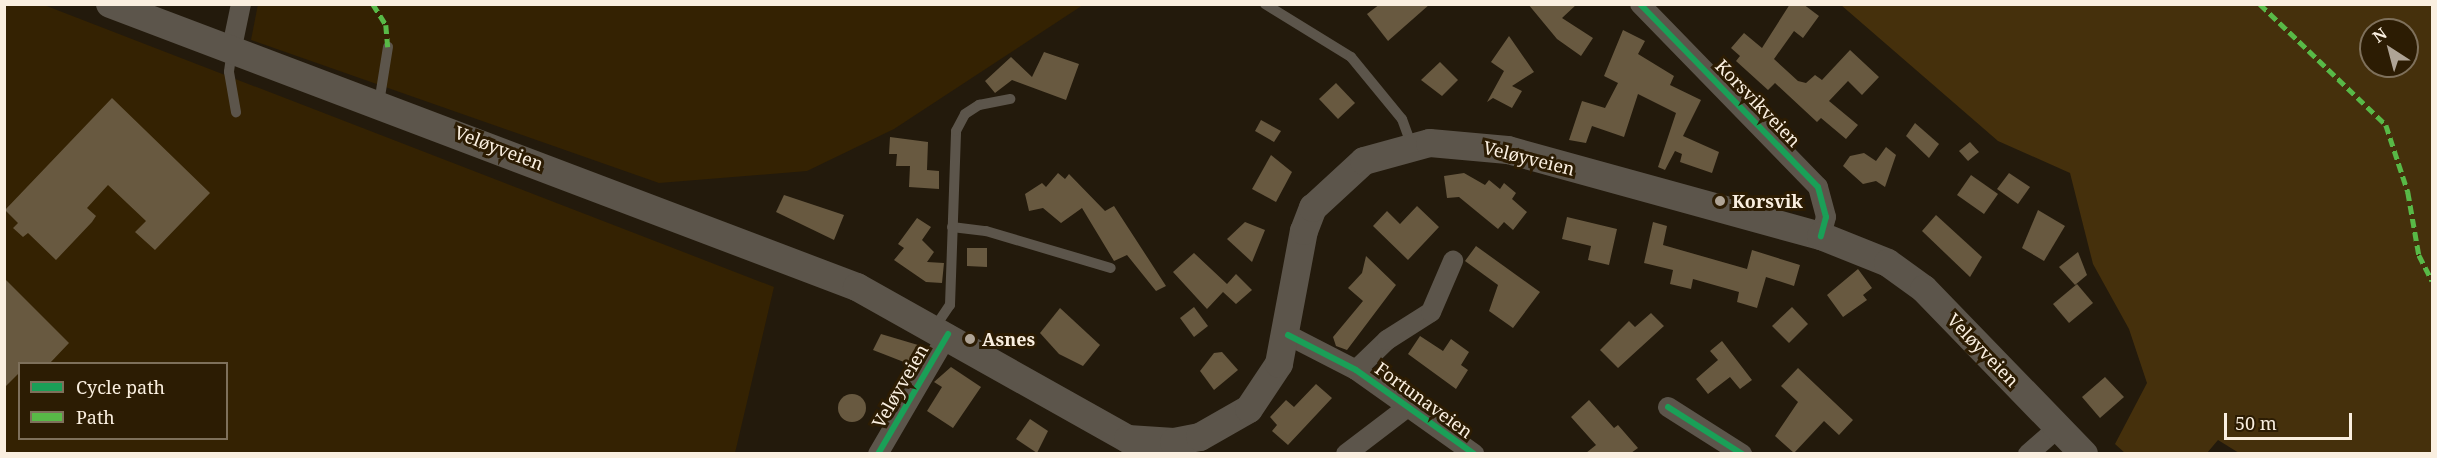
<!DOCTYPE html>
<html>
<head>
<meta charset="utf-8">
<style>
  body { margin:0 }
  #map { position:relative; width:2437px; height:458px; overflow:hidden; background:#231a0c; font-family:"Noto Serif",serif }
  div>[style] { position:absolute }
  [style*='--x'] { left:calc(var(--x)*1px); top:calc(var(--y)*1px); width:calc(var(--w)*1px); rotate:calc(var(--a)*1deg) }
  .built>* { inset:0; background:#342202 }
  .green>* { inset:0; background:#45300c }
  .building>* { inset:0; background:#685940 }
  .round { border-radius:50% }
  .lane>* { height:10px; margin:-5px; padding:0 5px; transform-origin:5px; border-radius:5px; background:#5c554b }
  .street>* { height:20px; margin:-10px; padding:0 10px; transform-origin:10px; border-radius:10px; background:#5c554b }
  .secondary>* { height:28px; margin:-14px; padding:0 14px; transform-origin:14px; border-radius:14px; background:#5c554b }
  .quiet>* { height:4.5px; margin-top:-2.25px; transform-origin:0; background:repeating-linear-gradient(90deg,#58b947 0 9px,transparent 0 13.5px) }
  .cycleway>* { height:6px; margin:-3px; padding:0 3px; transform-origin:3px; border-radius:3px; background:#1a9f57 }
  .dots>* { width:16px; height:16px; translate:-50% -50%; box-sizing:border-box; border:3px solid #2c1c03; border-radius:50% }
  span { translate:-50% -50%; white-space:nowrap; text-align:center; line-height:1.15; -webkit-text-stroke:6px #2c1c03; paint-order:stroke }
  .street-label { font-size:18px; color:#faefe0 }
  .poi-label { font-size:18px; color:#faefe0; font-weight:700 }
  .left { translate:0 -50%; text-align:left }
  .frame { position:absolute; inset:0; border:6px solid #faefe0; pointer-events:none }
  .legend { position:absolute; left:18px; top:362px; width:210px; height:78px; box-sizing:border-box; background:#2c1c03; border:2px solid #7e705b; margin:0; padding:8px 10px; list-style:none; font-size:18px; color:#faefe0 }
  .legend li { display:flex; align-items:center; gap:12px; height:30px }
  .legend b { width:30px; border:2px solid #7e705b }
  .north { position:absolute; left:2359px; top:18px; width:60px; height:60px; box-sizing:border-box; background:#2c1c03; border:2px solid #7e705b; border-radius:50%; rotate:324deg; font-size:16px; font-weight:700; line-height:24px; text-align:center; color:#faefe0 }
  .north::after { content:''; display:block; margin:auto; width:21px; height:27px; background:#afa496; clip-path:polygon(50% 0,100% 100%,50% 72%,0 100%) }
  .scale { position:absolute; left:2224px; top:413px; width:128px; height:27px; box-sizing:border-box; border:3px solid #faefe0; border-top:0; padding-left:8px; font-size:18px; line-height:21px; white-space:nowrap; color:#faefe0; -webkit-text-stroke:4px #2c1c03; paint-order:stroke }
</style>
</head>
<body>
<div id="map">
  <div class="built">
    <div style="clip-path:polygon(258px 4px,1083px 5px,894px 129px,807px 171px,659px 183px,251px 40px)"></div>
    <div style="clip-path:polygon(evenodd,4px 5px,44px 5px,774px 287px,735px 453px,5px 453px,4px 5px,20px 364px,226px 364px,226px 438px,20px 438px,20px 364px)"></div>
  </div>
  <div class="green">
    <div style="clip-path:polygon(evenodd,1841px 5px,2432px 5px,2432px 453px,2239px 453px,2218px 440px,2207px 453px,2125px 453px,2115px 444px,2147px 383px,2129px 329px,2093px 264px,2070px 173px,1998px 141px,1841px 5px,2371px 30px,2407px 30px,2407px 66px,2371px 66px,2371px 30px)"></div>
  </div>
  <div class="building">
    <div style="clip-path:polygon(1380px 4px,1430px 4px,1388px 41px,1367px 14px)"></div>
    <div style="clip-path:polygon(1528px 4px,1577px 4px,1562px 18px,1593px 38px,1581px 56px,1557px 39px)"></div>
    <div style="clip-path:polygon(1790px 4px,1803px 4px,1819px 16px,1803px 38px,1794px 31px,1774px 59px,1798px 81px,1806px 83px,1815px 75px,1822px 80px,1850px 50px,1879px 77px,1862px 95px,1848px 81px,1829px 101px,1858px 125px,1846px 139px,1821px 118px,1817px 122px,1775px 83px,1768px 90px,1736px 61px,1740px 56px,1731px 48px,1744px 33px,1762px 48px)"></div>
    <div style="clip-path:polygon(1623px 30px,1645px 41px,1638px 54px,1674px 76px,1670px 85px,1701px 100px,1683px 136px,1719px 152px,1712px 173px,1680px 162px,1682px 154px,1675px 151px,1665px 170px,1658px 167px,1676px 113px,1638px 94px,1624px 137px,1592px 126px,1586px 143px,1569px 140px,1582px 101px,1605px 108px,1618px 83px,1604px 76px)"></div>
    <div style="clip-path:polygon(1509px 36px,1534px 72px,1512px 86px,1522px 91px,1512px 108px,1493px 98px,1487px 102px,1504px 71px,1491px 62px)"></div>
    <div style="clip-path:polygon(1044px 52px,1079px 64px,1066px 100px,1012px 80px,995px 93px,985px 81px,1011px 57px,1032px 77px)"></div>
    <div style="clip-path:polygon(1440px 62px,1458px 80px,1442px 96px,1421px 80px)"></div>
    <div style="clip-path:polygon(1336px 83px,1355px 103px,1338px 119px,1319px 99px)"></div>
    <div style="clip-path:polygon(112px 98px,210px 193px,155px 250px,135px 232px,146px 221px,108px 185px,87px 208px,96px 216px,92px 222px,56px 260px,28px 233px,23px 237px,13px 228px,18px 223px,5px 210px)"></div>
    <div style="clip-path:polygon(1261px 120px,1281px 131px,1274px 142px,1255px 131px)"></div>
    <div style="clip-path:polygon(1915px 123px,1939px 144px,1929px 158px,1906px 136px)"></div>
    <div style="clip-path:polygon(890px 137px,928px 142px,927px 170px,939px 171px,939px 189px,909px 187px,910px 166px,896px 166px,897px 154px,889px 154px)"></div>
    <div style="clip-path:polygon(1970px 142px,1979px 152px,1968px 161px,1959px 151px)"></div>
    <div style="clip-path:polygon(1886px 147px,1896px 155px,1885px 187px,1876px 181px,1863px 184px,1843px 166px,1850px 156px,1864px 153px,1876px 161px)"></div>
    <div style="clip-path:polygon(1271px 155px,1292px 172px,1276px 202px,1252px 189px)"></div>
    <div style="clip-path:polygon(1058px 173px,1065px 179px,1069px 174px,1105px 211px,1114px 206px,1166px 286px,1156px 291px,1127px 255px,1114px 261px,1082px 208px,1061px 223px,1043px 208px,1029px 211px,1025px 194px,1042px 183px,1046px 187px)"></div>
    <div style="clip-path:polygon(1464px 173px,1485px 185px,1489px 180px,1500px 189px,1504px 183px,1516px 193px,1512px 199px,1527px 212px,1513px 230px,1504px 222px,1498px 229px,1459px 197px,1447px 198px,1444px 176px)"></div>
    <div style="clip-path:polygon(2009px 173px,2030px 187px,2018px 204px,1997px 189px)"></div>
    <div style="clip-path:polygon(1971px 175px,1998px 194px,1984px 214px,1957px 195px)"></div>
    <div style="clip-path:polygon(784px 195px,844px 215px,834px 240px,776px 212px)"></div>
    <div style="clip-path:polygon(1417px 206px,1439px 227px,1408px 260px,1373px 226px,1387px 211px,1400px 224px)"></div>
    <div style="clip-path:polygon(2038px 210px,2065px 226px,2044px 261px,2022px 248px)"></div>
    <div style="clip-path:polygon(1936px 215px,1982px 257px,1970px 277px,1922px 231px)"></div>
    <div style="clip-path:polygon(1567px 217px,1617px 229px,1609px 265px,1588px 260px,1591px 246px,1562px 239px)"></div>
    <div style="clip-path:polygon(917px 218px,931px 227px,922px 240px,934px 252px,927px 262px,944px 263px,942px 283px,926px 282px,894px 260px,904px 248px,898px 244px)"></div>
    <div style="clip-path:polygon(1245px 222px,1265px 230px,1252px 262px,1227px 239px)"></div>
    <div style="clip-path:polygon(1653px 222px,1667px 226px,1663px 245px,1747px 269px,1752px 250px,1800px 265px,1794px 286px,1766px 277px,1757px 308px,1737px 302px,1739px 292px,1693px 279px,1691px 289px,1670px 284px,1673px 270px,1644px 263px)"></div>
    <div style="clip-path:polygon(1476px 246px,1540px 292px,1513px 328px,1489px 311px,1498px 285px,1465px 261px)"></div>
    <div style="clip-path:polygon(967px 248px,987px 248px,987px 267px,967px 266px)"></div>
    <div style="clip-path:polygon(2078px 252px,2087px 275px,2075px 285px,2059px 267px)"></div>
    <div style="clip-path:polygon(1194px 253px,1227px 284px,1236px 274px,1252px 290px,1236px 304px,1223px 292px,1207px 309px,1173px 272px)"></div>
    <div style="clip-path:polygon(1366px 256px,1396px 285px,1347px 350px,1336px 346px,1333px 337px,1363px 301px,1348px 288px,1362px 273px)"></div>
    <div style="clip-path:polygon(1858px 269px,1872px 288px,1863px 295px,1867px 300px,1843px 317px,1827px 295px)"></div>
    <div style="clip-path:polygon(4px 278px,69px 343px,50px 363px,20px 363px,20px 372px,4px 388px)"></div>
    <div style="clip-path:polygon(2077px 284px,2093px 303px,2069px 323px,2053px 304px)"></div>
    <div style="clip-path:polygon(1194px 307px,1208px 326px,1194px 337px,1180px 318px)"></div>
    <div style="clip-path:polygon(1792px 307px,1808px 324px,1789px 343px,1772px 326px)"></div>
    <div style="clip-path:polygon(1060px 308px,1100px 345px,1083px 366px,1059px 354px,1040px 333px)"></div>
    <div style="clip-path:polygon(1651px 313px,1664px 326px,1618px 368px,1600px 350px,1629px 321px,1635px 327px)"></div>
    <div style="clip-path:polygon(881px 334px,918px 345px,909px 364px,873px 350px)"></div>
    <div style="clip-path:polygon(1420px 336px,1443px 351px,1451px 339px,1469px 352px,1461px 365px,1468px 370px,1456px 389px,1408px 354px)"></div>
    <div style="clip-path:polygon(1722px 341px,1752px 380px,1740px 389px,1730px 377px,1708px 394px,1696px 379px,1718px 360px,1710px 351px)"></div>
    <div style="clip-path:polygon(1222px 352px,1238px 370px,1214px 390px,1200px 371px,1214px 353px)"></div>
    <div style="clip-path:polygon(951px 367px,981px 387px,953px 428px,927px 411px,942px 387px,934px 382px)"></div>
    <div style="clip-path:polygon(1798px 368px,1853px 420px,1839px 435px,1824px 421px,1794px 453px,1775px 436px,1798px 402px,1781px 386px)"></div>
    <div style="clip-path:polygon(2105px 377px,2124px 397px,2100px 418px,2082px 397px)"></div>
    <div style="clip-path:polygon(1316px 384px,1332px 398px,1288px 445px,1272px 431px,1277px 425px,1270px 417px,1286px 400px,1294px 407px)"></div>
    <div class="round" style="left:838px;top:394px;width:28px;height:28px"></div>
    <div style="clip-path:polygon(1589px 400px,1614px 428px,1618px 425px,1638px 448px,1631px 453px,1586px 453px,1596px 445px,1571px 417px)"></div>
    <div style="clip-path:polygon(1030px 419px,1048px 431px,1037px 453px,1016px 439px)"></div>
  </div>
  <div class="lane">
    <div style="--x:1265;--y:4;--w:101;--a:31.6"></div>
    <div style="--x:1351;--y:57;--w:80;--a:50.6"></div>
    <div style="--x:1402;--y:119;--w:27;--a:70"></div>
    <div style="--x:232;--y:50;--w:22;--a:98"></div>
    <div style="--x:229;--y:72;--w:41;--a:80.1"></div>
    <div style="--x:379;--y:103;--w:57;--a:-80.9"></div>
    <div style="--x:952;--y:227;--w:34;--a:7"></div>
    <div style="--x:986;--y:231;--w:130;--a:16.5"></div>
    <div style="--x:935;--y:327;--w:27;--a:-56"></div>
    <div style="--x:950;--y:305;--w:174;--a:-88"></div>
    <div style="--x:956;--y:131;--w:19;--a:-62"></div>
    <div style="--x:965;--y:114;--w:17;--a:-33"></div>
    <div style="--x:979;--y:105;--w:32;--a:-11"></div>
  </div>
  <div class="street">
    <div style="--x:1640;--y:4;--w:255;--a:45.8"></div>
    <div style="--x:1818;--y:187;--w:31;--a:75"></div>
    <div style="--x:1826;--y:217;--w:20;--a:105"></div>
    <div style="--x:232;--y:47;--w:44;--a:-78.2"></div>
    <div style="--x:1288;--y:335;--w:76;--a:27.2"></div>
    <div style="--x:1356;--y:370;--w:145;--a:35.4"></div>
    <div style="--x:1356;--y:370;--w:43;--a:-44.1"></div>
    <div style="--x:1387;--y:340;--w:52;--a:-32.5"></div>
    <div style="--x:1431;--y:312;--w:56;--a:-66.7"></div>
    <div style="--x:1668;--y:407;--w:88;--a:32.4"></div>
    <div style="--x:878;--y:454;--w:139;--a:-59.7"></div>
    <div style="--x:1346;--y:454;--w:74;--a:-37.3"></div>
    <div style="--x:2028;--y:454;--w:41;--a:-41.1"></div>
  </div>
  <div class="secondary">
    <div style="--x:110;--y:4;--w:799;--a:20.75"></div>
    <div style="--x:857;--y:287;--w:311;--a:29.3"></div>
    <div style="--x:1128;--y:439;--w:46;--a:3.7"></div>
    <div style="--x:1174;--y:442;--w:26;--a:-11"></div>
    <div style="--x:1200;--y:437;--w:56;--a:-29.7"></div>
    <div style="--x:1249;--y:409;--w:54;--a:-56.3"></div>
    <div style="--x:1279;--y:364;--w:135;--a:-79.4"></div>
    <div style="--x:1304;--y:231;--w:25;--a:-69"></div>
    <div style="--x:1313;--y:208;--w:69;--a:-42.7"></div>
    <div style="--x:1364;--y:161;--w:68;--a:-15.3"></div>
    <div style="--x:1430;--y:143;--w:78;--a:5.1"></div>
    <div style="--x:1508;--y:150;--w:325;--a:15.4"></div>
    <div style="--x:1821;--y:236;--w:72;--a:21.9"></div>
    <div style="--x:1888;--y:263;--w:44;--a:35.8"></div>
    <div style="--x:1924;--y:289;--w:230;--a:45.9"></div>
  </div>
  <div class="quiet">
    <div style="--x:373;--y:4;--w:25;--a:58"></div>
    <div style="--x:386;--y:25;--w:22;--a:85"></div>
    <div style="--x:2260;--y:4;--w:175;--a:43.8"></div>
    <div style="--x:2386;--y:125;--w:71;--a:71.8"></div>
    <div style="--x:2408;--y:192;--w:64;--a:80.1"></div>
    <div style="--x:2419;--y:255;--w:29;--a:63"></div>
  </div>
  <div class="cycleway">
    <div style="--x:1640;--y:4;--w:255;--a:45.8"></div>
    <div style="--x:1818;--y:187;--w:31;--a:75"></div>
    <div style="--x:1826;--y:217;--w:20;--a:105"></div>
    <div style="--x:1288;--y:335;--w:76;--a:27.2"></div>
    <div style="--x:1356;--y:370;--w:145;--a:35.4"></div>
    <div style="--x:1668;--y:407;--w:88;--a:32.4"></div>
    <div style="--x:878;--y:454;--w:139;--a:-59.7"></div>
  </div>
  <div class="dots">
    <div style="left:1720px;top:201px;background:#afa496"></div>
    <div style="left:970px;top:339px;background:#afa496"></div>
  </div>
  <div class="street-label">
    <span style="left:1758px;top:103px;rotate:46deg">Korsvikveien</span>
    <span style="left:499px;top:148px;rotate:21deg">Veløyveien</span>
    <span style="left:1529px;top:158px;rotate:14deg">Veløyveien</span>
    <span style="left:1983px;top:350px;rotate:46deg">Veløyveien</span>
    <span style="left:900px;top:386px;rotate:-60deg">Veløyveien</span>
    <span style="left:1424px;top:400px;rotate:36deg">Fortunaveien</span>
  </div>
  <div class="poi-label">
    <span class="left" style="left:1732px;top:201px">Korsvik</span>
    <span class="left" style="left:982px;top:339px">Asnes</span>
  </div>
  <div class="frame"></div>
  <ul class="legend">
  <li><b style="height:8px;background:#1a9f57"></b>Cycle path</li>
  <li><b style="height:8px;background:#58b947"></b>Path</li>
  </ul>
  <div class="north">N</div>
  <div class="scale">50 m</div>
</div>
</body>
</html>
